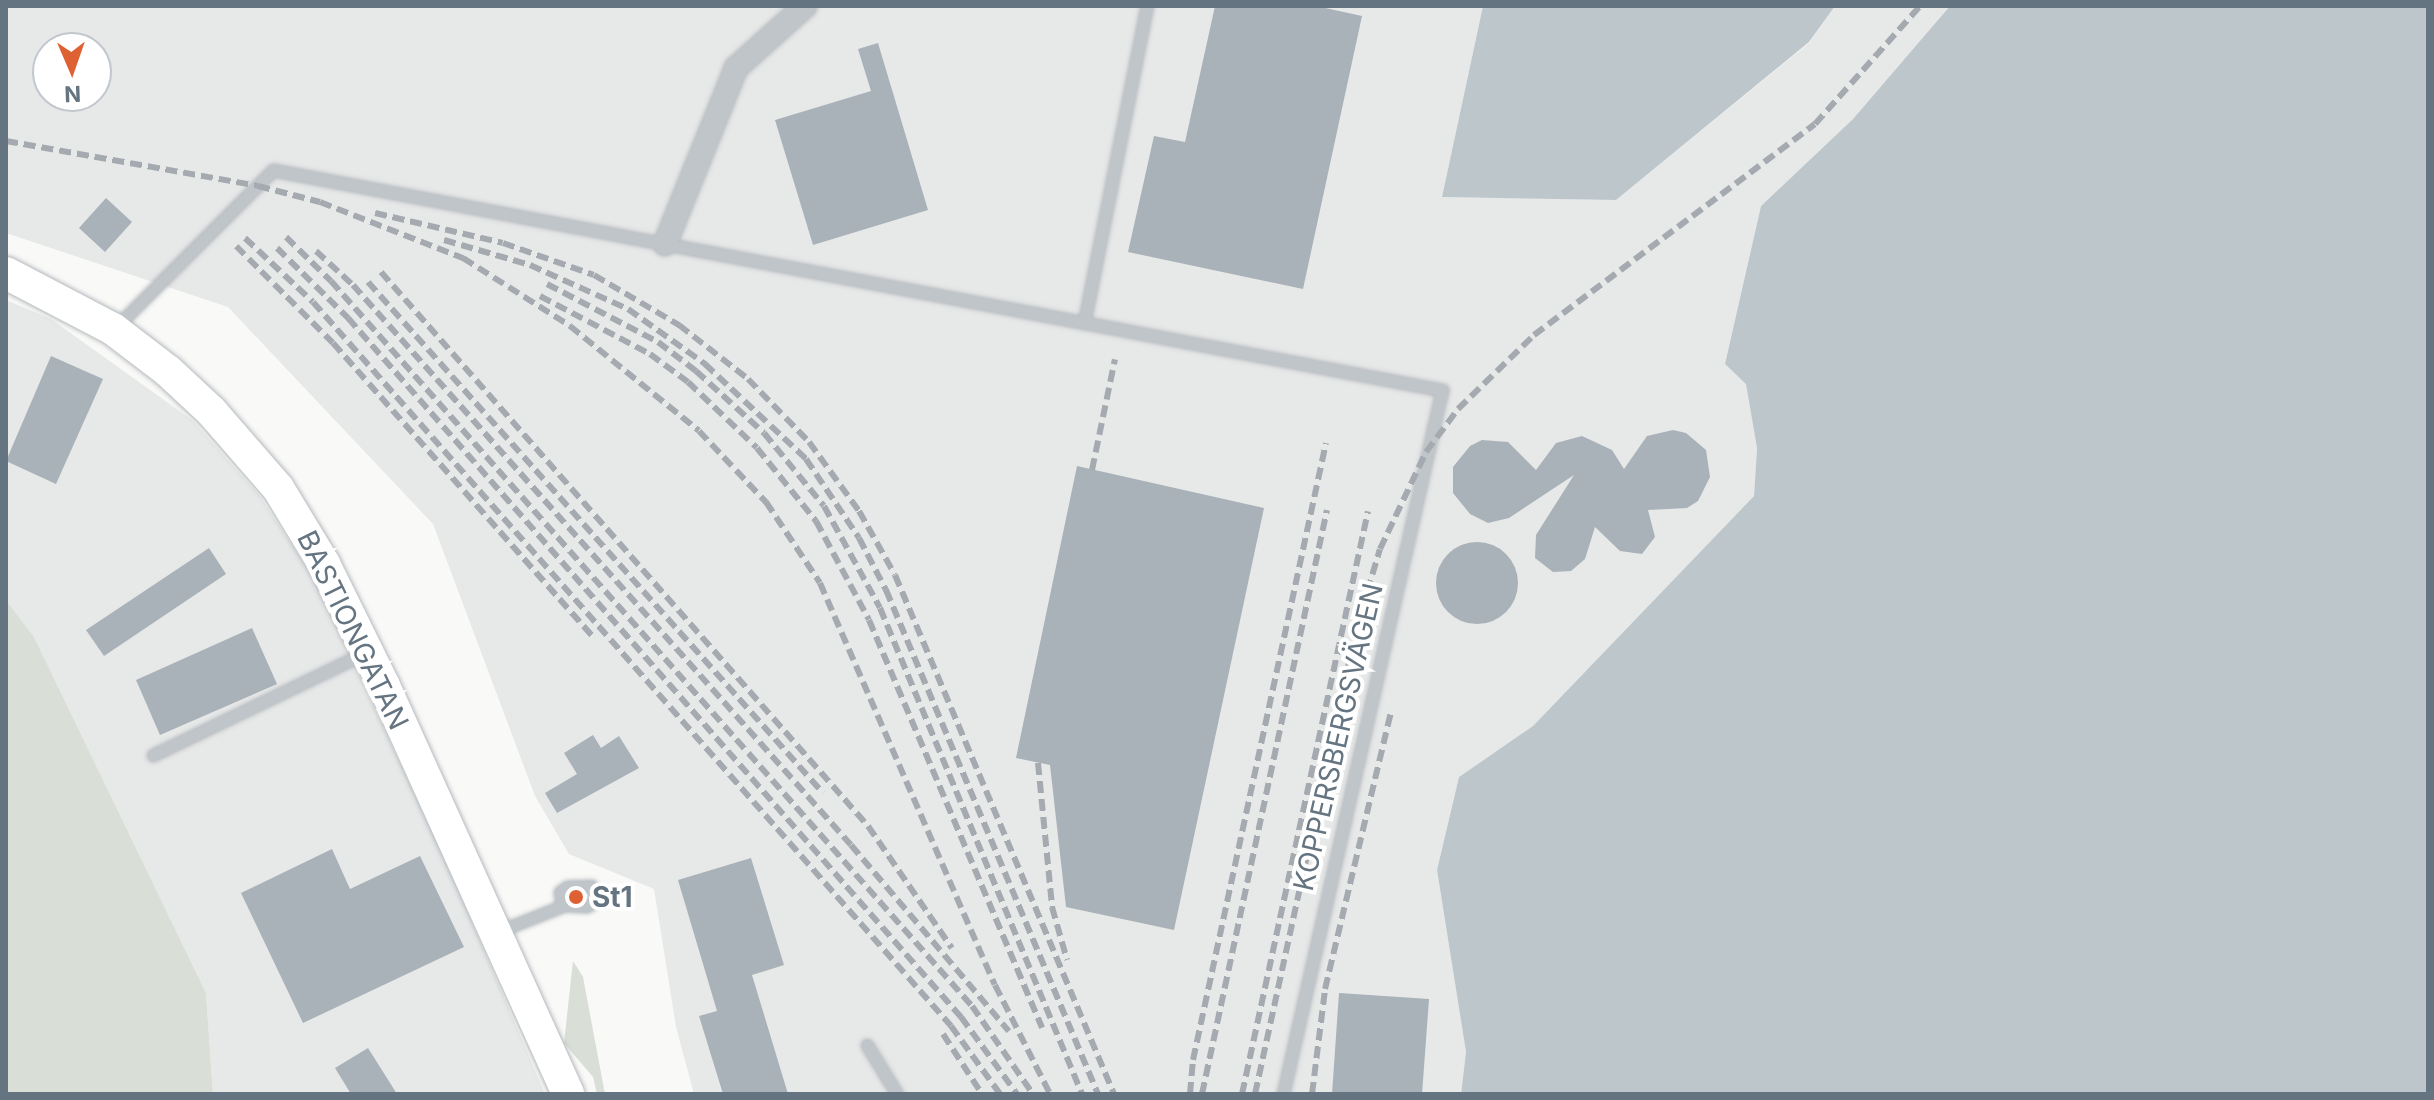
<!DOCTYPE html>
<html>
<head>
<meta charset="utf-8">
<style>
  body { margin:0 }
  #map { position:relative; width:2434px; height:1100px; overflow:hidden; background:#f9f9f7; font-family:Inter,sans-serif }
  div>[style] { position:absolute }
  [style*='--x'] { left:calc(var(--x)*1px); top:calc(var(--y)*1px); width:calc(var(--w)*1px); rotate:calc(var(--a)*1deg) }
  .built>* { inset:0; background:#e7e8e8 }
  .green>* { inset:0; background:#d9ded6 }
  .water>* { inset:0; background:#bcc6cb }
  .building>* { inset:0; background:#a9b2b8 }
  .round { border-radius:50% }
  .roads { filter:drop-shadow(0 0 2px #b5babf) drop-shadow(0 0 2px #b5babf) }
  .lane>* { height:11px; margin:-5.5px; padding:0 5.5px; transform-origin:5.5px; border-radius:5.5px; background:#c0c5c9 }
  .street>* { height:22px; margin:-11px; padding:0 11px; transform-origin:11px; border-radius:11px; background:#c0c5c9 }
  .secondary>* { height:32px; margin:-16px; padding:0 16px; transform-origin:16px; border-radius:16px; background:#fff }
  .rail>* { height:6px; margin-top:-3px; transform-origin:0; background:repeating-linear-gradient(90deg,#a4aab0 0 12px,transparent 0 18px) }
  .dots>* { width:22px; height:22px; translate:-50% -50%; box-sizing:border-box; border:4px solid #fff; border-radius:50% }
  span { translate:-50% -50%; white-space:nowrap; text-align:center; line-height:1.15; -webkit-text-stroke:8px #fff; paint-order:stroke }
  .street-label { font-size:28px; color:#657481 }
  .poi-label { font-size:28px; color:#657481; font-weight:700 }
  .left { translate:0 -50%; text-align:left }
  .frame { position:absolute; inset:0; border:8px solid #657481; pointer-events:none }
  .north { position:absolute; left:32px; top:32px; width:80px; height:80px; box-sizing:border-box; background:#fff; border:2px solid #c1c7cd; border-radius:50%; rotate:178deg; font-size:22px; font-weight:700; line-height:32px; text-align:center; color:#657481 }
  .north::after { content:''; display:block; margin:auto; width:28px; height:36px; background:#de6133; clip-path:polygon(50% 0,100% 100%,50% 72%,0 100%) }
</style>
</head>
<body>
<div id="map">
  <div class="built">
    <div style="clip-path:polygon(evenodd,6px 6px,1483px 6px,1442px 197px,1616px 200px,1809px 43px,1835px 6px,1950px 6px,1853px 119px,1761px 206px,1725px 364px,1746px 383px,1757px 448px,1754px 496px,1533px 726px,1459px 777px,1437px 870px,1466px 1052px,1461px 1094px,694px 1094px,676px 1027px,654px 889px,569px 854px,535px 796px,433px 524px,228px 307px,6px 233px,6px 6px,48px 48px,96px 48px,96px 96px,48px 96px,48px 48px)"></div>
    <div style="clip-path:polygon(6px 300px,51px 319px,192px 420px,259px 495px,315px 581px,449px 868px,545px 1094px,213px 1094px,206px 993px,34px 637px,6px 600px)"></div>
  </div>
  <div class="green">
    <div style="clip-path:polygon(6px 600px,34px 637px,206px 993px,213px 1094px,6px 1094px)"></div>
    <div style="clip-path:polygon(573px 961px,583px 977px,605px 1094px,597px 1094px,593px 1077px,564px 1043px)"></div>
  </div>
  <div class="water">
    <div style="clip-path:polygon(1483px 6px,1835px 6px,1809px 42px,1616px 200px,1442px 197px)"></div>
    <div style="clip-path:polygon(1950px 6px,2428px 6px,2428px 1094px,1461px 1094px,1466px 1052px,1437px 870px,1459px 777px,1533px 726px,1754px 496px,1757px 448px,1746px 384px,1725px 364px,1761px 206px,1853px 119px)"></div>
  </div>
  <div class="building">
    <div style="clip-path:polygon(1215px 6px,1316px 6px,1362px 16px,1303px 289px,1128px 252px,1154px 136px,1185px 142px)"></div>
    <div style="clip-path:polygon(878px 43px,928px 210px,813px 245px,775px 120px,871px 91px,858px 49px)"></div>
    <div style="clip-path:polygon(106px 198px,132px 222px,105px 252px,79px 228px)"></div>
    <div style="clip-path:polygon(51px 356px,103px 379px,56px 484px,6px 461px)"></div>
    <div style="clip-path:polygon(1673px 430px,1686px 433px,1706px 450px,1710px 477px,1698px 501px,1687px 508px,1648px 510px,1655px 537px,1642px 554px,1620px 551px,1595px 527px,1585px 559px,1571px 571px,1553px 572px,1535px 558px,1536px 535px,1574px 475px,1509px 518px,1488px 523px,1470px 514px,1453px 493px,1453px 467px,1470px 446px,1482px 440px,1508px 442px,1536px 470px,1556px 443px,1582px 436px,1612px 450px,1624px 469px,1647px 436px)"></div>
    <div style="clip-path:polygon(1077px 466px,1264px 508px,1174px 930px,1066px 907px,1050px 765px,1016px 758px)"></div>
    <div class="round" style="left:1436px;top:542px;width:82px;height:82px"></div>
    <div style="clip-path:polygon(209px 548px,226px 574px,104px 656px,86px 630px)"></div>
    <div style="clip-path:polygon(252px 628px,277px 684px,160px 735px,136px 680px)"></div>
    <div style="clip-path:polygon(593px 735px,601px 748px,619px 736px,639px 768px,557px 813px,545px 793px,577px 774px,564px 753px)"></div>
    <div style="clip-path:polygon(332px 849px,350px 889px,420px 856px,464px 947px,303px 1023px,241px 893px)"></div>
    <div style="clip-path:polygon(751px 858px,784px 965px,752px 975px,788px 1094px,723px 1094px,699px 1016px,717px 1011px,678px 880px)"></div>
    <div style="clip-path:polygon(1339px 993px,1429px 999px,1422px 1094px,1332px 1094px)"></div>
    <div style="clip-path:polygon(368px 1048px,397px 1094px,351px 1094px,335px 1068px)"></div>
  </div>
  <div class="roads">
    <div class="lane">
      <div style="--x:1084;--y:323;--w:323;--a:-78.8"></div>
      <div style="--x:117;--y:326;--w:221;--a:-45"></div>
      <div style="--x:273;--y:170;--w:1190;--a:10.66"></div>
      <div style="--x:1442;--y:390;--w:722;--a:102.73"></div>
      <div style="--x:153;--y:755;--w:233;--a:-25.7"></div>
      <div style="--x:497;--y:932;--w:73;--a:-21.7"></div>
      <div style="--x:565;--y:905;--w:22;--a:3"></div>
      <div style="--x:587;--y:906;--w:11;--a:-34"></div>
      <div style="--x:596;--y:900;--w:8;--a:-90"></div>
      <div style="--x:596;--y:892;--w:8;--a:-130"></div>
      <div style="--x:591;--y:886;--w:24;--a:178"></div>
      <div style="--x:567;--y:887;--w:9;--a:144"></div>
      <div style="--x:560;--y:892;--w:14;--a:82"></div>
      <div style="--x:867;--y:1045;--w:57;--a:58.5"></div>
    </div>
    <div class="street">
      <div style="--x:665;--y:244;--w:190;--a:-68"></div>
      <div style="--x:736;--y:68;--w:93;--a:-41.9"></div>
    </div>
    <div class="secondary">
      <div style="--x:6;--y:273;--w:121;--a:27.6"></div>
      <div style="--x:113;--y:329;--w:69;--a:37.4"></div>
      <div style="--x:168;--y:371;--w:59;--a:42.9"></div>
      <div style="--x:211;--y:411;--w:102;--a:49"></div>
      <div style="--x:278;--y:488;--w:89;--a:58.8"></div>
      <div style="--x:324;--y:564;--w:136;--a:63.8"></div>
      <div style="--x:384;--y:686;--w:448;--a:65.7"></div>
    </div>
  </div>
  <div class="rail">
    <div style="--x:6;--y:141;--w:256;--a:10.1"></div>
    <div style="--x:258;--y:186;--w:64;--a:14.5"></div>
    <div style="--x:320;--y:202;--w:154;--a:21.4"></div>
    <div style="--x:463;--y:258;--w:127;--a:32.4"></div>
    <div style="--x:570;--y:326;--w:166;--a:39.1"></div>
    <div style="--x:699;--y:431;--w:98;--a:46.7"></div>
    <div style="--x:766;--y:502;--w:97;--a:56.3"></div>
    <div style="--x:820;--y:583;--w:438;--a:66.5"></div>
    <div style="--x:995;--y:985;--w:122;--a:63.2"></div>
    <div style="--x:375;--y:213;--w:131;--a:13.2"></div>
    <div style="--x:503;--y:243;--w:96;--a:19.4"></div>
    <div style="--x:594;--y:275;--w:99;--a:30.5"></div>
    <div style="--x:679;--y:325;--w:88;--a:38"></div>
    <div style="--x:748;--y:379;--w:88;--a:45.9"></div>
    <div style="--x:809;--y:442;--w:85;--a:54.1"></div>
    <div style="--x:859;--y:511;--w:73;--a:60.6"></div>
    <div style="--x:895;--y:575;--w:563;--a:67.12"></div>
    <div style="--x:286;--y:237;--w:63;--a:44.4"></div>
    <div style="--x:331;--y:281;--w:968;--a:48.52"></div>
    <div style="--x:972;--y:1006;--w:107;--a:55.3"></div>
    <div style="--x:245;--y:238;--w:93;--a:43.3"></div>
    <div style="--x:313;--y:302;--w:965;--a:48.61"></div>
    <div style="--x:951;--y:1026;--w:84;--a:54.2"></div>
    <div style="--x:444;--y:240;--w:90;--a:16.2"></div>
    <div style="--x:530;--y:265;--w:107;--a:24.2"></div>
    <div style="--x:628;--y:309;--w:95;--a:35.5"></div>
    <div style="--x:705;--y:364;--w:139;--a:43.2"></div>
    <div style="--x:806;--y:459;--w:95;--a:56.1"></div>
    <div style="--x:859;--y:538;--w:59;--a:62.6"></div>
    <div style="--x:886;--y:590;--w:547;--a:67.19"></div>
    <div style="--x:236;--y:246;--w:137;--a:45"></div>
    <div style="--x:333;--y:343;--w:391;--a:48.5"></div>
    <div style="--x:277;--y:248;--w:100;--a:44.6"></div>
    <div style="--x:348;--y:318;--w:930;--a:48.75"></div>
    <div style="--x:961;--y:1017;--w:95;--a:54"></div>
    <div style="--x:316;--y:251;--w:50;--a:42.6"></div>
    <div style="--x:353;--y:285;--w:749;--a:48.35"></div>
    <div style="--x:851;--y:845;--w:244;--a:49.7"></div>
    <div style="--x:381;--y:272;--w:738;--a:48.68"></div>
    <div style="--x:868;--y:826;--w:148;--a:55.5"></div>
    <div style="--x:368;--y:282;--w:684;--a:48.32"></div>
    <div style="--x:547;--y:284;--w:125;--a:27.6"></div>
    <div style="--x:658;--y:342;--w:48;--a:37.3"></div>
    <div style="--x:696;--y:371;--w:92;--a:42.4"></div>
    <div style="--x:764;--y:433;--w:94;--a:50.6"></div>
    <div style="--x:824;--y:506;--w:116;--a:61.2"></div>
    <div style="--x:880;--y:608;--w:526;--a:67.43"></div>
    <div style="--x:540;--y:296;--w:124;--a:27.8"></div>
    <div style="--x:650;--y:354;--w:47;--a:36.4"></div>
    <div style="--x:688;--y:382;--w:95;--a:43.7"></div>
    <div style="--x:757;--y:448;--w:94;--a:51.1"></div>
    <div style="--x:816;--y:521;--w:112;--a:61.8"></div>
    <div style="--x:869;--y:620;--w:443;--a:67"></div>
    <div style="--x:1092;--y:470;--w:113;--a:-78.3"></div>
    <div style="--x:1038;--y:763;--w:145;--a:84.4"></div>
    <div style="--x:1052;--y:907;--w:55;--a:74.2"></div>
    <div style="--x:943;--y:1034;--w:72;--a:57"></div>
    <div style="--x:1190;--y:1094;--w:34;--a:-85"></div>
    <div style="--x:1193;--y:1060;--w:631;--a:-77.84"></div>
    <div style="--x:1202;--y:1094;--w:597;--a:-77.92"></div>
    <div style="--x:1242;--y:1094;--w:596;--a:-77.8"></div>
    <div style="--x:1255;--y:1094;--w:479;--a:-77.7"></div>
    <div style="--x:1357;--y:626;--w:80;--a:-73.4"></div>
    <div style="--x:1380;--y:549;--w:107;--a:-64.6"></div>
    <div style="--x:1426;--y:452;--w:54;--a:-53.3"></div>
    <div style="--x:1458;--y:409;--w:106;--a:-44.2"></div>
    <div style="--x:1534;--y:335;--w:351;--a:-36.9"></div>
    <div style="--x:1815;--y:124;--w:158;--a:-48.3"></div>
    <div style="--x:1312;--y:1094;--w:106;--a:-82.9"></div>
    <div style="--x:1325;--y:989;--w:286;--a:-76.6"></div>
  </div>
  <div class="dots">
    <div style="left:576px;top:897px;background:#de6133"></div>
  </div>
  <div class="street-label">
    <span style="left:353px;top:630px;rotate:64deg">BASTIONGATAN</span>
    <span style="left:1338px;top:737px;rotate:-77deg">KOPPERSBERGSVÄGEN</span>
  </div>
  <div class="poi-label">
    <span class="left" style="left:592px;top:897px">St1</span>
  </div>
  <div class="frame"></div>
  <div class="north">N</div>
</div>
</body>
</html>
